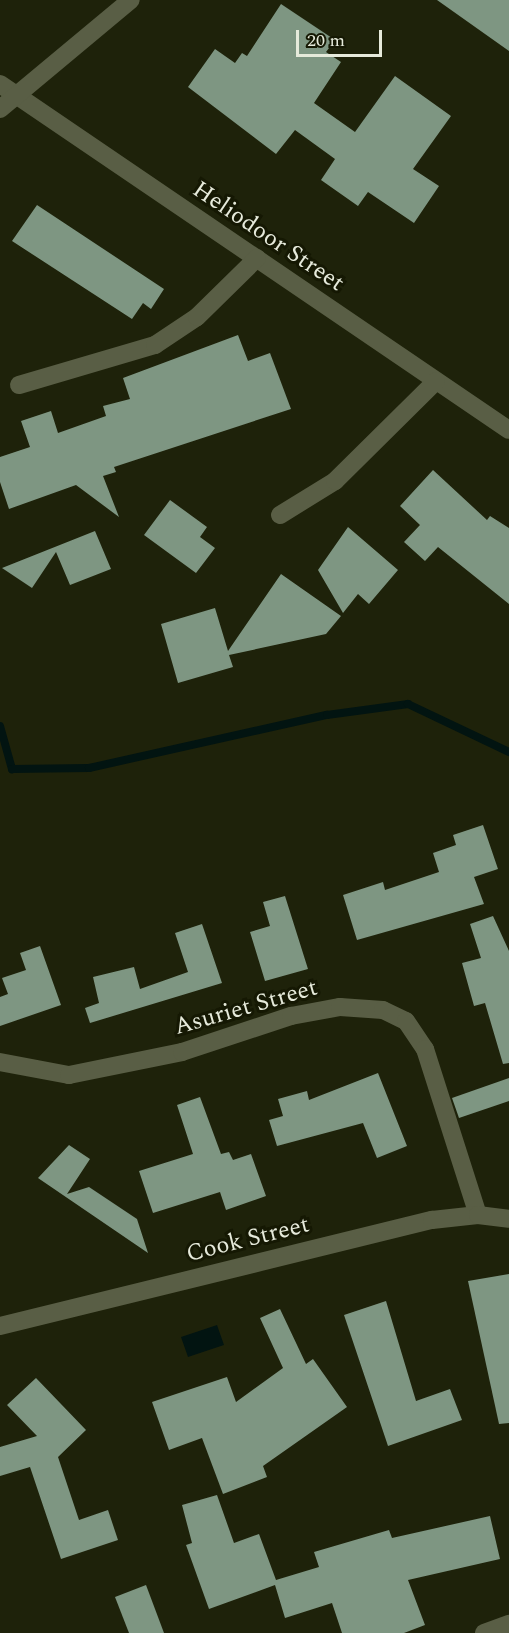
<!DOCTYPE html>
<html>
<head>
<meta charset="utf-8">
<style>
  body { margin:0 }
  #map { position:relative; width:509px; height:1633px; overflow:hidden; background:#1e220a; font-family:Spectral,serif }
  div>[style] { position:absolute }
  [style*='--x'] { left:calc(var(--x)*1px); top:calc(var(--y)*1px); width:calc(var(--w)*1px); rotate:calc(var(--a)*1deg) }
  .water>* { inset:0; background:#021411 }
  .stream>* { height:8px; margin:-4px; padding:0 4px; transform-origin:4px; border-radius:4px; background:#021411 }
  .building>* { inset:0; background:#7e9682 }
  .minor>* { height:18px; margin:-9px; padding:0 9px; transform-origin:9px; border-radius:9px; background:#595e45 }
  span { translate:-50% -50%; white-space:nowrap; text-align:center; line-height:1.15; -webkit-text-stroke:6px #151803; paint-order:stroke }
  .street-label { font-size:24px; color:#e6eadb }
  .scale { position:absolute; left:296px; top:30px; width:86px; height:27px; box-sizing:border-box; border:3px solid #e6eadb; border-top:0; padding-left:8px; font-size:18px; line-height:21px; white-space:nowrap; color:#e6eadb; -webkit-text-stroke:4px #151803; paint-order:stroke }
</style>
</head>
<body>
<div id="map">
  <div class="water">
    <div style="clip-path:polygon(217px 1325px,224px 1345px,188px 1357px,181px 1337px)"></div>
  </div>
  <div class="stream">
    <div style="--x:0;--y:726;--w:45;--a:74.4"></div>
    <div style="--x:12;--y:769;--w:77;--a:-0.7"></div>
    <div style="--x:89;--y:768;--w:244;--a:-12.6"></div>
    <div style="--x:327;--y:715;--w:82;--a:-7.7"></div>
    <div style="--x:408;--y:704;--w:112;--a:25.4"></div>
  </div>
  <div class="building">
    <div style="clip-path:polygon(437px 0,509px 0,509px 51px)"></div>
    <div style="clip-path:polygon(281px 4px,335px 40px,326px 52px,341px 62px,314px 103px,355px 132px,395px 76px,451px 116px,413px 169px,439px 186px,414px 223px,368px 192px,358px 206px,321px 180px,335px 159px,295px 130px,276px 154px,188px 87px,215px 49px,235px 63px,242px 53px,247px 56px)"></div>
    <div style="clip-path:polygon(37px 205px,164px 289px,151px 309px,143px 303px,132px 319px,12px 241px)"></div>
    <div style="clip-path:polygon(238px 335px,248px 361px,270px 353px,291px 409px,114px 467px,116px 472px,103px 476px,119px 517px,76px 485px,9px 509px,0 482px,0 457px,30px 447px,21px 421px,51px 411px,58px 433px,106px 416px,103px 406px,130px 399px,123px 378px)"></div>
    <div style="clip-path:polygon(433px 470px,487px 520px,490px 516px,509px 528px,509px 604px,438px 547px,425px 561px,404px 542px,420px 525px,400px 506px)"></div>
    <div style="clip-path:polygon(170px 500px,207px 527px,200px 537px,215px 548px,196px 573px,144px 535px)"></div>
    <div style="clip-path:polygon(348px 527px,398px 570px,369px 604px,358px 594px,343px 613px,318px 570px)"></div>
    <div style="clip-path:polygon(95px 531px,111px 569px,70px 585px,56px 552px,32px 588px,2px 568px)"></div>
    <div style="clip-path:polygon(281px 574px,341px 616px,326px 634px,229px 655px,233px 667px,178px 683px,161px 624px,215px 608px,228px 651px)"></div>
    <div style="clip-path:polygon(483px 825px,498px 869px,474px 877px,484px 904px,357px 940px,343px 895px,383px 882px,385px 890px,439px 872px,433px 853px,456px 845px,453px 835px)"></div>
    <div style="clip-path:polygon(285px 896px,308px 969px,265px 981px,250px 932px,270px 926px,263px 902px)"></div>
    <div style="clip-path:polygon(493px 916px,509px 951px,509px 1063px,503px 1064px,485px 1003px,474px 1006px,462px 963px,481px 958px,470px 924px)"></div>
    <div style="clip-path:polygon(202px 924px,222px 983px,90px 1023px,85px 1008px,99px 1003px,93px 977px,134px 967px,140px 989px,188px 972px,175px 933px)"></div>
    <div style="clip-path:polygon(40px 946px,61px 1005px,0 1026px,0 997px,8px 994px,2px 978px,26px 970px,20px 953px)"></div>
    <div style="clip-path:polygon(378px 1073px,407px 1146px,377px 1158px,363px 1123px,277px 1146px,269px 1120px,283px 1116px,278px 1099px,307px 1091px,309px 1100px)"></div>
    <div style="clip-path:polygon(509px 1078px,509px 1101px,459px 1118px,452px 1098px)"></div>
    <div style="clip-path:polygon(200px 1097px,221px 1154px,229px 1152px,233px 1160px,251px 1154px,266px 1196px,226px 1210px,220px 1192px,153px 1213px,139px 1171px,193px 1154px,177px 1105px)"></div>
    <div style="clip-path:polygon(69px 1145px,90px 1159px,67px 1194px,89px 1187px,137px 1219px,148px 1253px,38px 1178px)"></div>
    <div style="clip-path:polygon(509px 1274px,509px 1423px,499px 1424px,468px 1281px)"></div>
    <div style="clip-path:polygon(386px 1301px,416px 1401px,450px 1389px,462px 1420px,388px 1446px,344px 1315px)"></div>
    <div style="clip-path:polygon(280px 1309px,306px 1364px,313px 1359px,347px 1407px,263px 1466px,267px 1477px,223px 1494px,202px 1438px,169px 1450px,152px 1402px,227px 1377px,236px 1402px,283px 1368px,260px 1318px)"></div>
    <div style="clip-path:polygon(36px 1378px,86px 1430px,58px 1457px,79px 1520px,108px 1510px,118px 1540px,61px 1559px,30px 1467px,0 1476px,0 1447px,37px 1436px,7px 1405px)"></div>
    <div style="clip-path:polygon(217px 1495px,234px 1543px,259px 1534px,276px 1580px,319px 1567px,314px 1552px,389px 1530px,392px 1538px,490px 1516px,500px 1559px,408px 1580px,425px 1625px,404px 1633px,342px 1633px,332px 1603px,285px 1618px,275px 1585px,209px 1609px,186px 1545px,192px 1543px,182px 1505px)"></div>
    <div style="clip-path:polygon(146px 1585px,164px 1633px,129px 1633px,115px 1597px)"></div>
  </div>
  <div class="minor">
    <div style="--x:0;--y:84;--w:615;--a:34.21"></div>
    <div style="--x:0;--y:109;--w:170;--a:-39.8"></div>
    <div style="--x:19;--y:385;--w:142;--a:-16.4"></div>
    <div style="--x:155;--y:345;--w:50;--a:-33.7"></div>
    <div style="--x:197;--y:317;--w:84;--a:-44.5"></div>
    <div style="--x:280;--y:515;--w:65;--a:-31.7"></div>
    <div style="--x:335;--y:481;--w:142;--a:-44.7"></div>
    <div style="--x:0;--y:1062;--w:70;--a:10.7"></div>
    <div style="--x:69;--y:1075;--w:115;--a:-11.5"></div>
    <div style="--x:182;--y:1052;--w:115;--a:-18.3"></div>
    <div style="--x:291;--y:1016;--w:50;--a:-10.4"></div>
    <div style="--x:340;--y:1007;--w:43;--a:4"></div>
    <div style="--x:383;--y:1010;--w:25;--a:26"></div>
    <div style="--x:406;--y:1021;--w:34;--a:56"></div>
    <div style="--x:425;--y:1049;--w:174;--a:72.3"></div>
    <div style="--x:0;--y:1326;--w:445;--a:-13.8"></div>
    <div style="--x:432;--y:1220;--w:46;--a:-6.2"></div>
    <div style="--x:478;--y:1215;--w:31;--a:7"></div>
    <div style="--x:484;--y:1633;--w:27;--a:-20"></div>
  </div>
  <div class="street-label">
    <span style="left:268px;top:237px;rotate:34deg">Heliodoor Street</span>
    <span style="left:246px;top:1008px;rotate:-16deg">Asuriet Street</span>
    <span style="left:248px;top:1240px;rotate:-14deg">Cook Street</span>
  </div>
  <div class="scale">20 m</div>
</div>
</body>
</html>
